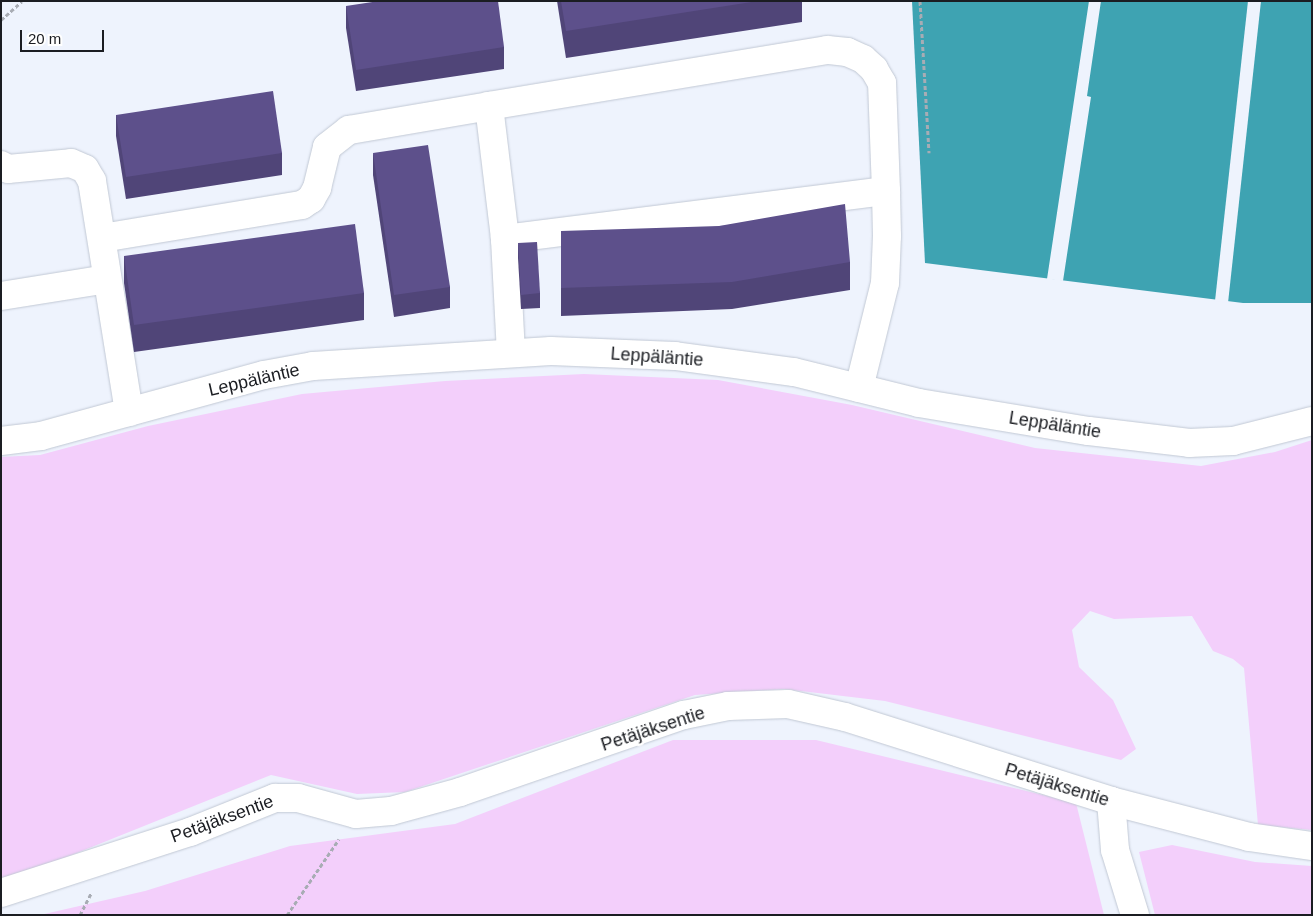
<!DOCTYPE html>
<html>
<head>
<meta charset="utf-8">
<style>
  body { margin:0 }
  #map { position:relative; width:1313px; height:916px; overflow:hidden; background:#eef3fd; font-family:Arial,sans-serif }
  div>[style] { position:absolute }
  [style*='--x'] { left:calc(var(--x)*1px); top:calc(var(--y)*1px); width:calc(var(--w)*1px); rotate:calc(var(--a)*1deg) }
  .green>* { inset:0; background:#f3cffb }
  .water>* { inset:0; background:#3ea3b2 }
  .pier>* { inset:0; background:#eef3fd }
  .path>* { height:3px; margin-top:-1.5px; transform-origin:0; background:repeating-linear-gradient(90deg,#a8acb4 0 4px,transparent 0 6.5px) }
  .roads { filter:drop-shadow(0 0 1px #c1c8d4) drop-shadow(0 0 1px #c1c8d4) }
  .minor>* { height:28px; margin:-14px; padding:0 14px; transform-origin:14px; border-radius:14px; background:#fff }
  .wall>* { inset:0; background:#504578 }
  .building>* { inset:0; background:#5d508b }
  span { translate:-50% -50%; white-space:nowrap; text-align:center; line-height:1.15; -webkit-text-stroke:5px #fff; paint-order:stroke }
  .street-label { font-size:18px; color:#1b1d22 }
  .frame { position:absolute; inset:0; border:2px solid #1b1d22; pointer-events:none }
  .scale { position:absolute; left:20px; top:30px; width:84px; height:22px; box-sizing:border-box; border:2px solid #1b1d22; border-top:0; padding-left:6px; font-size:15px; line-height:18px; white-space:nowrap; color:#1b1d22; -webkit-text-stroke:4px #fff; paint-order:stroke }
</style>
</head>
<body>
<div id="map">
  <div class="green">
    <div style="clip-path:polygon(584px 374px,718px 380px,852px 405px,1035px 448px,1201px 466px,1275px 452px,1312px 440px,1312px 830px,1258px 825px,1244px 668px,1233px 659px,1213px 651px,1192px 616px,1114px 619px,1090px 611px,1072px 630px,1079px 667px,1113px 700px,1136px 749px,1121px 760px,885px 701px,784px 689px,695px 695px,405px 792px,357px 794px,271px 775px,32px 871px,1px 879px,1px 457px,40px 455px,148px 426px,302px 394px,445px 381px)"></div>
    <div style="clip-path:polygon(673px 740px,816px 740px,1076px 803px,1104px 915px,40px 915px,145px 891px,290px 846px,455px 824px)"></div>
    <div style="clip-path:polygon(1172px 845px,1255px 862px,1312px 866px,1312px 915px,1155px 915px,1139px 852px)"></div>
  </div>
  <div class="water">
    <div style="clip-path:polygon(912px 1px,1312px 1px,1312px 303px,1243px 303px,925px 263px)"></div>
  </div>
  <div class="pier">
    <div style="clip-path:polygon(1089px 1px,1101px 1px,1087px 96px,1091px 97px,1063px 281px,1047px 279px)"></div>
    <div style="clip-path:polygon(1248px 1px,1261px 1px,1228px 303px,1215px 301px)"></div>
  </div>
  <div class="path">
    <div style="--x:920;--y:1;--w:152;--a:86.6"></div>
    <div style="--x:1;--y:20;--w:28;--a:-42"></div>
    <div style="--x:80;--y:915;--w:25;--a:-63"></div>
    <div style="--x:287;--y:915;--w:92;--a:-55.6"></div>
  </div>
  <div class="roads">
    <div class="minor">
      <div style="--x:1;--y:165;--w:8;--a:30"></div>
      <div style="--x:8;--y:169;--w:63;--a:-5.4"></div>
      <div style="--x:71;--y:163;--w:15;--a:23"></div>
      <div style="--x:85;--y:169;--w:14;--a:60"></div>
      <div style="--x:92;--y:181;--w:234;--a:80.9"></div>
      <div style="--x:102;--y:238;--w:203;--a:-9.4"></div>
      <div style="--x:302;--y:205;--w:11;--a:-34"></div>
      <div style="--x:311;--y:199;--w:13;--a:-61"></div>
      <div style="--x:317;--y:188;--w:42;--a:-76.3"></div>
      <div style="--x:327;--y:147;--w:28;--a:-38"></div>
      <div style="--x:349;--y:130;--w:142;--a:-9.7"></div>
      <div style="--x:505;--y:239;--w:114;--a:87"></div>
      <div style="--x:1;--y:296;--w:107;--a:-9.1"></div>
      <div style="--x:859;--y:388;--w:108;--a:-76.1"></div>
      <div style="--x:885;--y:283;--w:47;--a:-87.6"></div>
      <div style="--x:887;--y:236;--w:45;--a:-91.3"></div>
      <div style="--x:886;--y:191;--w:108;--a:-92.1"></div>
      <div style="--x:882;--y:83;--w:16;--a:-120"></div>
      <div style="--x:874;--y:69;--w:15;--a:-138"></div>
      <div style="--x:863;--y:59;--w:17;--a:-156"></div>
      <div style="--x:847;--y:52;--w:20;--a:-174"></div>
      <div style="--x:827;--y:50;--w:343;--a:170.6"></div>
      <div style="--x:489;--y:106;--w:134;--a:83.1"></div>
      <div style="--x:505;--y:239;--w:384;--a:-7.2"></div>
      <div style="--x:1;--y:441;--w:40;--a:-7.1"></div>
      <div style="--x:41;--y:436;--w:231;--a:-15.3"></div>
      <div style="--x:264;--y:375;--w:50;--a:-10.4"></div>
      <div style="--x:313;--y:366;--w:238;--a:-3.6"></div>
      <div style="--x:551;--y:351;--w:124;--a:2.3"></div>
      <div style="--x:675;--y:356;--w:120;--a:7.7"></div>
      <div style="--x:794;--y:372;--w:129;--a:13.9"></div>
      <div style="--x:919;--y:403;--w:172;--a:9.4"></div>
      <div style="--x:1089;--y:431;--w:101;--a:6.8"></div>
      <div style="--x:1189;--y:443;--w:44;--a:-2.6"></div>
      <div style="--x:1233;--y:441;--w:81;--a:-14.2"></div>
      <div style="--x:1111;--y:801;--w:49;--a:85.3"></div>
      <div style="--x:1115;--y:850;--w:68;--a:72.9"></div>
      <div style="--x:1;--y:893;--w:199;--a:-17.9"></div>
      <div style="--x:190;--y:832;--w:92;--a:-21.8"></div>
      <div style="--x:275;--y:798;--w:23;--a:0"></div>
      <div style="--x:298;--y:798;--w:60;--a:15.4"></div>
      <div style="--x:356;--y:814;--w:35;--a:-5"></div>
      <div style="--x:391;--y:811;--w:72;--a:-15.4"></div>
      <div style="--x:460;--y:792;--w:237;--a:-19"></div>
      <div style="--x:684;--y:715;--w:45;--a:-11.6"></div>
      <div style="--x:728;--y:706;--w:60;--a:-1.9"></div>
      <div style="--x:788;--y:704;--w:58;--a:12.8"></div>
      <div style="--x:845;--y:717;--w:279;--a:17.5"></div>
      <div style="--x:1111;--y:801;--w:143;--a:14.6"></div>
      <div style="--x:1249;--y:837;--w:64;--a:8.1"></div>
    </div>
  </div>
  <div class="wall">
    <div style="clip-path:polygon(557px 1px,802px 1px,802px 22px,566px 58px)"></div>
    <div style="clip-path:polygon(346px 6px,504px 47px,504px 69px,356px 91px,346px 28px)"></div>
    <div style="clip-path:polygon(116px 115px,282px 153px,282px 175px,126px 199px,116px 136px)"></div>
    <div style="clip-path:polygon(373px 153px,450px 287px,450px 308px,394px 317px,373px 175px)"></div>
    <div style="clip-path:polygon(561px 231px,850px 262px,850px 290px,732px 309px,561px 316px)"></div>
    <div style="clip-path:polygon(518px 243px,540px 293px,540px 308px,521px 309px,518px 258px)"></div>
    <div style="clip-path:polygon(124px 256px,364px 293px,364px 320px,134px 352px,124px 283px)"></div>
  </div>
  <div class="building">
    <div style="clip-path:polygon(379px 1px,498px 1px,504px 47px,356px 70px,346px 6px)"></div>
    <div style="clip-path:polygon(561px 1px,758px 1px,566px 31px)"></div>
    <div style="clip-path:polygon(273px 91px,282px 153px,126px 177px,116px 115px)"></div>
    <div style="clip-path:polygon(428px 145px,450px 287px,394px 295px,373px 153px)"></div>
    <div style="clip-path:polygon(845px 204px,850px 262px,732px 282px,561px 288px,561px 231px,719px 226px)"></div>
    <div style="clip-path:polygon(355px 224px,364px 293px,134px 325px,124px 256px)"></div>
    <div style="clip-path:polygon(537px 242px,540px 293px,521px 295px,518px 243px)"></div>
  </div>
  <div class="street-label">
    <span style="left:657px;top:357px;rotate:4deg">Leppäläntie</span>
    <span style="left:254px;top:380px;rotate:-13deg">Leppäläntie</span>
    <span style="left:1055px;top:425px;rotate:9deg">Leppäläntie</span>
    <span style="left:653px;top:729px;rotate:-18deg">Petäjäksentie</span>
    <span style="left:1057px;top:785px;rotate:17deg">Petäjäksentie</span>
    <span style="left:222px;top:819px;rotate:-20deg">Petäjäksentie</span>
  </div>
  <div class="frame"></div>
  <div class="scale">20 m</div>
</div>
</body>
</html>
